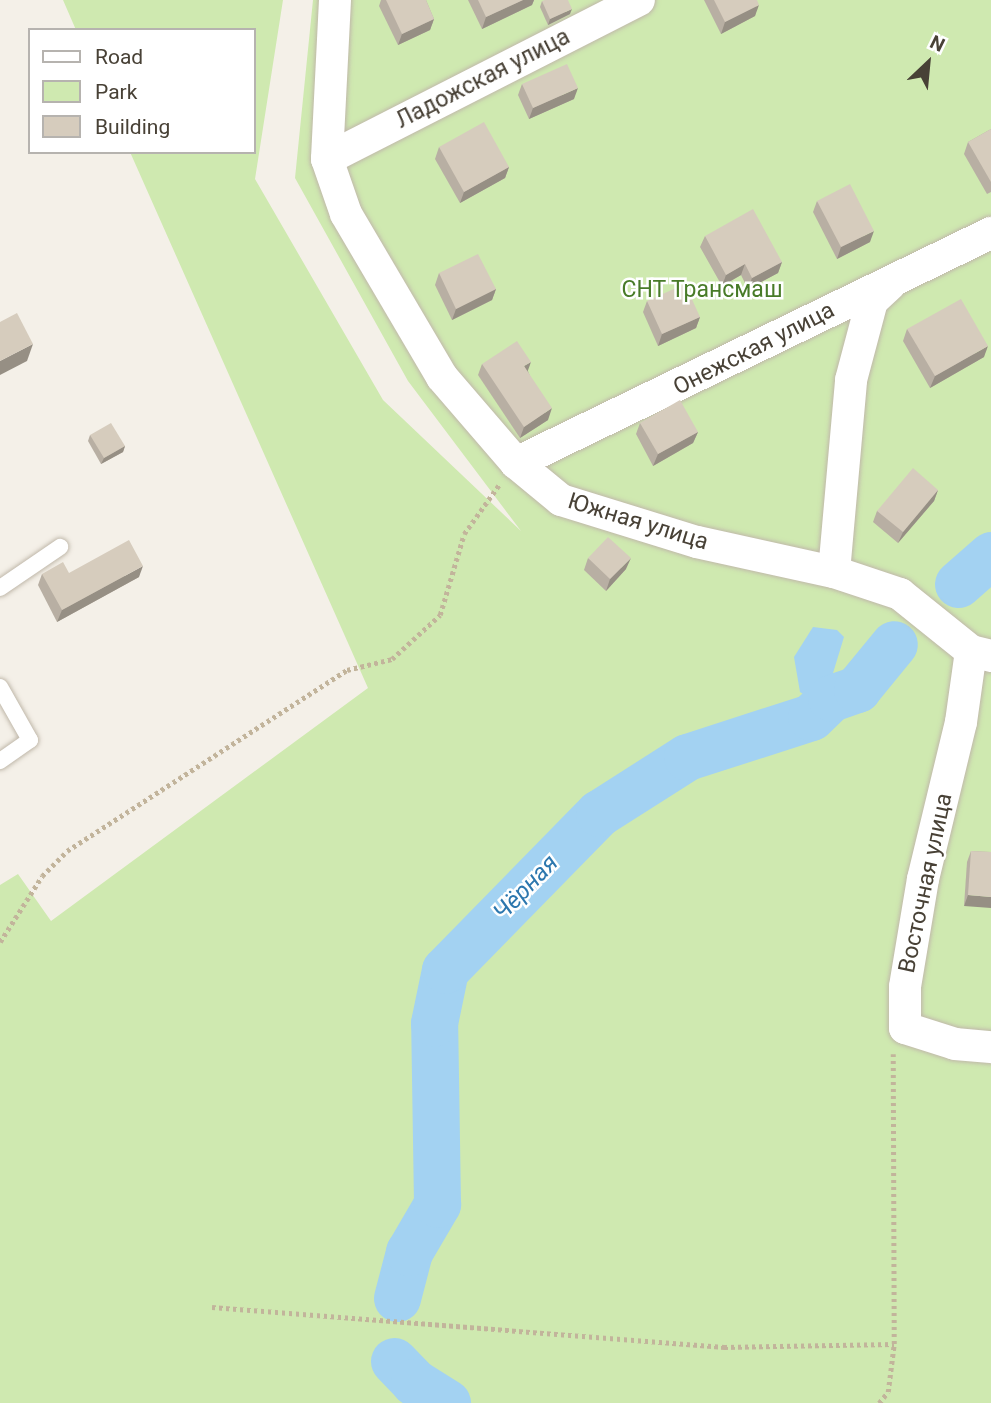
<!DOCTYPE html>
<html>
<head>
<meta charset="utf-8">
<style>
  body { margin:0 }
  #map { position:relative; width:991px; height:1403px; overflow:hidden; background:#f4f0e8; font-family:Roboto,sans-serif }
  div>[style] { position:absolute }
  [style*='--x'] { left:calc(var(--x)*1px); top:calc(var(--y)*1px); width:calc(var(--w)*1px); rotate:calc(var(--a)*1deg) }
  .green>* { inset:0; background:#cfe9b0 }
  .water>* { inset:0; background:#a3d2f2 }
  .river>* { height:47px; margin:-23.5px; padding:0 23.5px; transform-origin:23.5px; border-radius:23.5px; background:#a3d2f2 }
  .path>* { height:4.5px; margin-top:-2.25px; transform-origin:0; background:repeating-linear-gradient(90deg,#c2b49b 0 3.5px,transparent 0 7px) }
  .roads { filter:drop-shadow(0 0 2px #c0b8aa) drop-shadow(0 0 2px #c0b8aa) }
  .service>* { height:16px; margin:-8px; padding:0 8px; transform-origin:8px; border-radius:8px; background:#fff }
  .minor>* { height:32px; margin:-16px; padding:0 16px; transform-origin:16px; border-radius:16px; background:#fff }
  .wall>* { inset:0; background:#b8afa3 }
  .shaded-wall>* { inset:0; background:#968f84 }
  .building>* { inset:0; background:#d6ccbd }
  span { translate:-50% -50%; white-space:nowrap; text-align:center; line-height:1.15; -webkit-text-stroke:5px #fff; paint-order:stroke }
  .street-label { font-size:23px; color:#484136 }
  .park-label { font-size:23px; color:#487b28 }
  .water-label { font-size:24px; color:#2c77ae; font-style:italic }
  .legend { position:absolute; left:28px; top:28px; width:228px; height:126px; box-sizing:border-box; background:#fff; border:2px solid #b6b3af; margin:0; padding:9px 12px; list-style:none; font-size:21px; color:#484136 }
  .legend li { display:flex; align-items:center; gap:14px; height:35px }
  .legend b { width:35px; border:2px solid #b6b3af }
  .north { position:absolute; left:893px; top:28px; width:70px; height:70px; -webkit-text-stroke:5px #fff; paint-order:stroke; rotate:26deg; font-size:19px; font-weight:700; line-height:28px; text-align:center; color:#484136 }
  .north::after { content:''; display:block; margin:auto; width:24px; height:32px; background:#484136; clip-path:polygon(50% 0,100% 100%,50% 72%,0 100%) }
</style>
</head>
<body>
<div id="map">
  <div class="green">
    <div style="clip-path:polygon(63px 0,283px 0,255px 179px,383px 400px,521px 531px,408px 381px,295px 178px,313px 0,991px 0,991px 1403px,0 1403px,0 885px,18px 874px,51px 921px,368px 688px,130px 152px,254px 152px,254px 30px,76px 30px)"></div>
  </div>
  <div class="water">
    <div style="clip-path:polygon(813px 627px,837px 630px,844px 637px,826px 696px,815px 702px,800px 692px,794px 657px)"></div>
  </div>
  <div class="river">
    <div style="--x:958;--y:584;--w:44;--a:-41.3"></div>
    <div style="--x:397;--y:1298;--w:48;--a:-75.4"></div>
    <div style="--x:409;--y:1252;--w:56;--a:-59.7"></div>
    <div style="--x:437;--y:1204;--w:181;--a:-90.9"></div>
    <div style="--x:434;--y:1023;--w:54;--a:-78.3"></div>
    <div style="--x:445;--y:970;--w:220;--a:-45.6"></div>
    <div style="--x:599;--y:813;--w:104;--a:-32.5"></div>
    <div style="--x:687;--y:757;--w:130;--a:-17.9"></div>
    <div style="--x:811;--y:717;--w:28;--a:-44"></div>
    <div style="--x:831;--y:698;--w:28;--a:-19"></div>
    <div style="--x:857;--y:689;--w:58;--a:-50.6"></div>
    <div style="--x:394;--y:1361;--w:29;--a:46"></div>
    <div style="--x:414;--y:1382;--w:39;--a:32"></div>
  </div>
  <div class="path">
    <div style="--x:0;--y:942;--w:78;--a:-57.5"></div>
    <div style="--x:42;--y:876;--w:35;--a:-45"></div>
    <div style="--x:67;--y:851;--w:333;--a:-32.9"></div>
    <div style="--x:347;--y:670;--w:46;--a:-13.7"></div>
    <div style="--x:392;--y:659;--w:65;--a:-42.5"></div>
    <div style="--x:440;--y:615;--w:84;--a:-73.5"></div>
    <div style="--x:464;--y:534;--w:60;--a:-54.5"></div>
    <div style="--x:212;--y:1307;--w:514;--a:4.47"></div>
    <div style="--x:724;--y:1347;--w:170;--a:-1"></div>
    <div style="--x:879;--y:1403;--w:14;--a:-51"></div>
    <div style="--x:888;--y:1392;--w:48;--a:-82.9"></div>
    <div style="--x:894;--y:1344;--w:290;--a:-90.2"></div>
  </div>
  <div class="roads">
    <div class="service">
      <div style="--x:0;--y:588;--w:73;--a:-34.3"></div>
      <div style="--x:0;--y:687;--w:61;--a:60.5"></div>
      <div style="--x:30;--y:740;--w:37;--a:145"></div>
    </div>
    <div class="minor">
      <div style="--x:335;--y:0;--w:159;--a:92.9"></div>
      <div style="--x:327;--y:159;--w:58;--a:70.9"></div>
      <div style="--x:346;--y:214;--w:189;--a:59.5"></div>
      <div style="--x:442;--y:377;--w:113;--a:49.3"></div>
      <div style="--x:516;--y:463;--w:58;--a:39.4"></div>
      <div style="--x:561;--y:500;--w:142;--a:17.2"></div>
      <div style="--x:697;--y:542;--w:140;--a:12.4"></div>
      <div style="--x:834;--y:572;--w:70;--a:18.4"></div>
      <div style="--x:900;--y:594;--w:91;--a:38.8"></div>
      <div style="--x:971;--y:651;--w:21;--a:14"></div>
      <div style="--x:327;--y:159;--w:350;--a:-27"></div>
      <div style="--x:516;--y:463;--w:528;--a:-25.84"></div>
      <div style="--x:834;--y:572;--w:193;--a:-84.9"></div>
      <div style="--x:851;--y:380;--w:82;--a:-75.1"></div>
      <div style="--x:872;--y:301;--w:25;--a:-43"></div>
      <div style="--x:971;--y:651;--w:72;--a:98"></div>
      <div style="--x:961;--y:722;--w:162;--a:103.6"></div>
      <div style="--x:923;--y:879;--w:109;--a:99.5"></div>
      <div style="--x:905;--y:987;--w:41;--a:90"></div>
      <div style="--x:905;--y:1028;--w:52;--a:17.7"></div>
      <div style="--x:955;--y:1044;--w:36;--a:5"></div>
    </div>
  </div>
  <div class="wall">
    <div style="clip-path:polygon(381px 0,426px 0,434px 19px,430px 30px,398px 45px,379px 6px)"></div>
    <div style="clip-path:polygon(468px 0,534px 0,532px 5px,482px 29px)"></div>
    <div style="clip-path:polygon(704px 0,757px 0,755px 16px,721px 34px)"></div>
    <div style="clip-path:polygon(542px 1px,570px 14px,548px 25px,540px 7px)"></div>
    <div style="clip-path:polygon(522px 84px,574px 99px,529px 119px,518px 95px)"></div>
    <div style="clip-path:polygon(991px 129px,991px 192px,987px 194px,964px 154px,968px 142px)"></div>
    <div style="clip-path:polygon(439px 147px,509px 167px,505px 178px,460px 203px,435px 159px)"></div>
    <div style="clip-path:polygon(817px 201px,870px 242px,837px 259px,813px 212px)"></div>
    <div style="clip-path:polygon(705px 236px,782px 262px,778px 273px,748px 289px,741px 275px,722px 286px,700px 247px)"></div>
    <div style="clip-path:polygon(439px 273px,496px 289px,492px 300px,452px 320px,435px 285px)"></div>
    <div style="clip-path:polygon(647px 301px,700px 317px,696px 328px,658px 346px,643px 312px)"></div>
    <div style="clip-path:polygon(907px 329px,984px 357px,930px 388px,903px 341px)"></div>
    <div style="clip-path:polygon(482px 364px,528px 371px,548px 420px,520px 438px,478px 375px)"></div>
    <div style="clip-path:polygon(640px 423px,698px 432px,693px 443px,653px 466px,636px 434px)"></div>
    <div style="clip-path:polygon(90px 435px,125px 446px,123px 452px,101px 464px,88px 441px)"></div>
    <div style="clip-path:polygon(938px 490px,934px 501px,898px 543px,873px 522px,877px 511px)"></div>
    <div style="clip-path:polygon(588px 558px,626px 569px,606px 591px,584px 570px)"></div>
    <div style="clip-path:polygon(69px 573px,139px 577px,57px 622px,38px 585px,42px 574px)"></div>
    <div style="clip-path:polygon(971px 851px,991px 852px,964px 906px,967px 862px)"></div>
  </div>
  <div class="shaded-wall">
    <div style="clip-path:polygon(523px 0,534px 0,532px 5px,482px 29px,486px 17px)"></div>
    <div style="clip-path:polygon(759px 5px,755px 16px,721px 34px,725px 22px)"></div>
    <div style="clip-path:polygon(572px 9px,570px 14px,548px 25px,550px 19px)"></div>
    <div style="clip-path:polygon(434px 19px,430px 30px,398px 45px,402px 34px)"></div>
    <div style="clip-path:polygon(578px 88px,574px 99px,529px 119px,533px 108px)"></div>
    <div style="clip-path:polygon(509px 167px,505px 178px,460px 203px,464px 192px)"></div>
    <div style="clip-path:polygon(874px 231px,870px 242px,837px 259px,841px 247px)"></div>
    <div style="clip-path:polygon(782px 262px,778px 273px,748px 289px,752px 278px)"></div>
    <div style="clip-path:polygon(745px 264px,741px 275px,722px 286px,726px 275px)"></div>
    <div style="clip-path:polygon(496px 289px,492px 300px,452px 320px,456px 309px)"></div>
    <div style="clip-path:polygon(700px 317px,696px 328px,658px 346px,662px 334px)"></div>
    <div style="clip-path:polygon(33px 344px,27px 361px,0 375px,0 361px)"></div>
    <div style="clip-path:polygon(988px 346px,984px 357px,930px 388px,935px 376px)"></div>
    <div style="clip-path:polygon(531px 362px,527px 373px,524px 366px)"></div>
    <div style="clip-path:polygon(552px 408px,548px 420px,520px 438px,524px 427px)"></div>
    <div style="clip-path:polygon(698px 432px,693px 443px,653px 466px,658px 454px)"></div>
    <div style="clip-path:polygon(125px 446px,123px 452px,101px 464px,104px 458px)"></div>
    <div style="clip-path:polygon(938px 490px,934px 501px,898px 543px,903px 532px)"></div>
    <div style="clip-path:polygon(631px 558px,626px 569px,606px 591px,610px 579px)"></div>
    <div style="clip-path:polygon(143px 566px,139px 577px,57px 622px,62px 610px)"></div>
    <div style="clip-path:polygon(968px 895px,991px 897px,991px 908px,964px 906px)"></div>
  </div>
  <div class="building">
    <div style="clip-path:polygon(386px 0,426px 0,434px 19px,402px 34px)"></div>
    <div style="clip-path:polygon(478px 0,523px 0,486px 17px)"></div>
    <div style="clip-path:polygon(545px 0,568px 0,572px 9px,550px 19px,542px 1px)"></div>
    <div style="clip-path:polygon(714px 0,757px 0,759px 5px,725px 22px)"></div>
    <div style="clip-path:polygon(567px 64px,578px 88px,533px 108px,522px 84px)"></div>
    <div style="clip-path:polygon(484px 122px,509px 167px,464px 192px,439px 147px)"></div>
    <div style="clip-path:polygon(991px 129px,991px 182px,968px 142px)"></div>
    <div style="clip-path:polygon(850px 184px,874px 231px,841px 247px,817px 201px)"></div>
    <div style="clip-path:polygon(753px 209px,782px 262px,752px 278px,745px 264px,726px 275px,705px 236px)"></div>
    <div style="clip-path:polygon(478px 254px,496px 289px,456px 309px,439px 273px)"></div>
    <div style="clip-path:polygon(685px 284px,700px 317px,662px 334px,647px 301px)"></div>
    <div style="clip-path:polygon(961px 299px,988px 346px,935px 376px,907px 329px)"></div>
    <div style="clip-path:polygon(17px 313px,33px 344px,0 361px,0 322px)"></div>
    <div style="clip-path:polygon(517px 341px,531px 362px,524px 366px,552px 408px,524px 427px,482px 364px)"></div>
    <div style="clip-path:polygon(680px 400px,698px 432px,658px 454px,640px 423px)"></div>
    <div style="clip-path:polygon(111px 423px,125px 446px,104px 458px,90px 435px)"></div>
    <div style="clip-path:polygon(913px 468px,938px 490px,903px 532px,877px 511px)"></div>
    <div style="clip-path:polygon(608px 537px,631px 558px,610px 579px,588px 558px)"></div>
    <div style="clip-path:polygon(129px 540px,143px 566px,62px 610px,42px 574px,63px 562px,69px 573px)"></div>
    <div style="clip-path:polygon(971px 851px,991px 852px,991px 897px,968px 895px)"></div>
  </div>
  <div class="street-label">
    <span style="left:483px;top:79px;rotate:-27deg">Ладожская улица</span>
    <span style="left:754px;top:349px;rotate:-27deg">Онежская улица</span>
    <span style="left:638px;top:522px;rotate:17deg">Южная улица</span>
    <span style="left:926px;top:883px;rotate:-78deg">Восточная улица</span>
  </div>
  <div class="park-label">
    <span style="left:702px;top:290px">СНТ Трансмаш</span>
  </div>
  <div class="water-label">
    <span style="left:526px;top:888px;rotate:-46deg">Чёрная</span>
  </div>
  <ul class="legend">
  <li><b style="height:9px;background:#fff"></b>Road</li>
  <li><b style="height:19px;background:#cfe9b0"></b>Park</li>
  <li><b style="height:19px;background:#d6ccbd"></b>Building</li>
  </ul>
  <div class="north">N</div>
</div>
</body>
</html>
